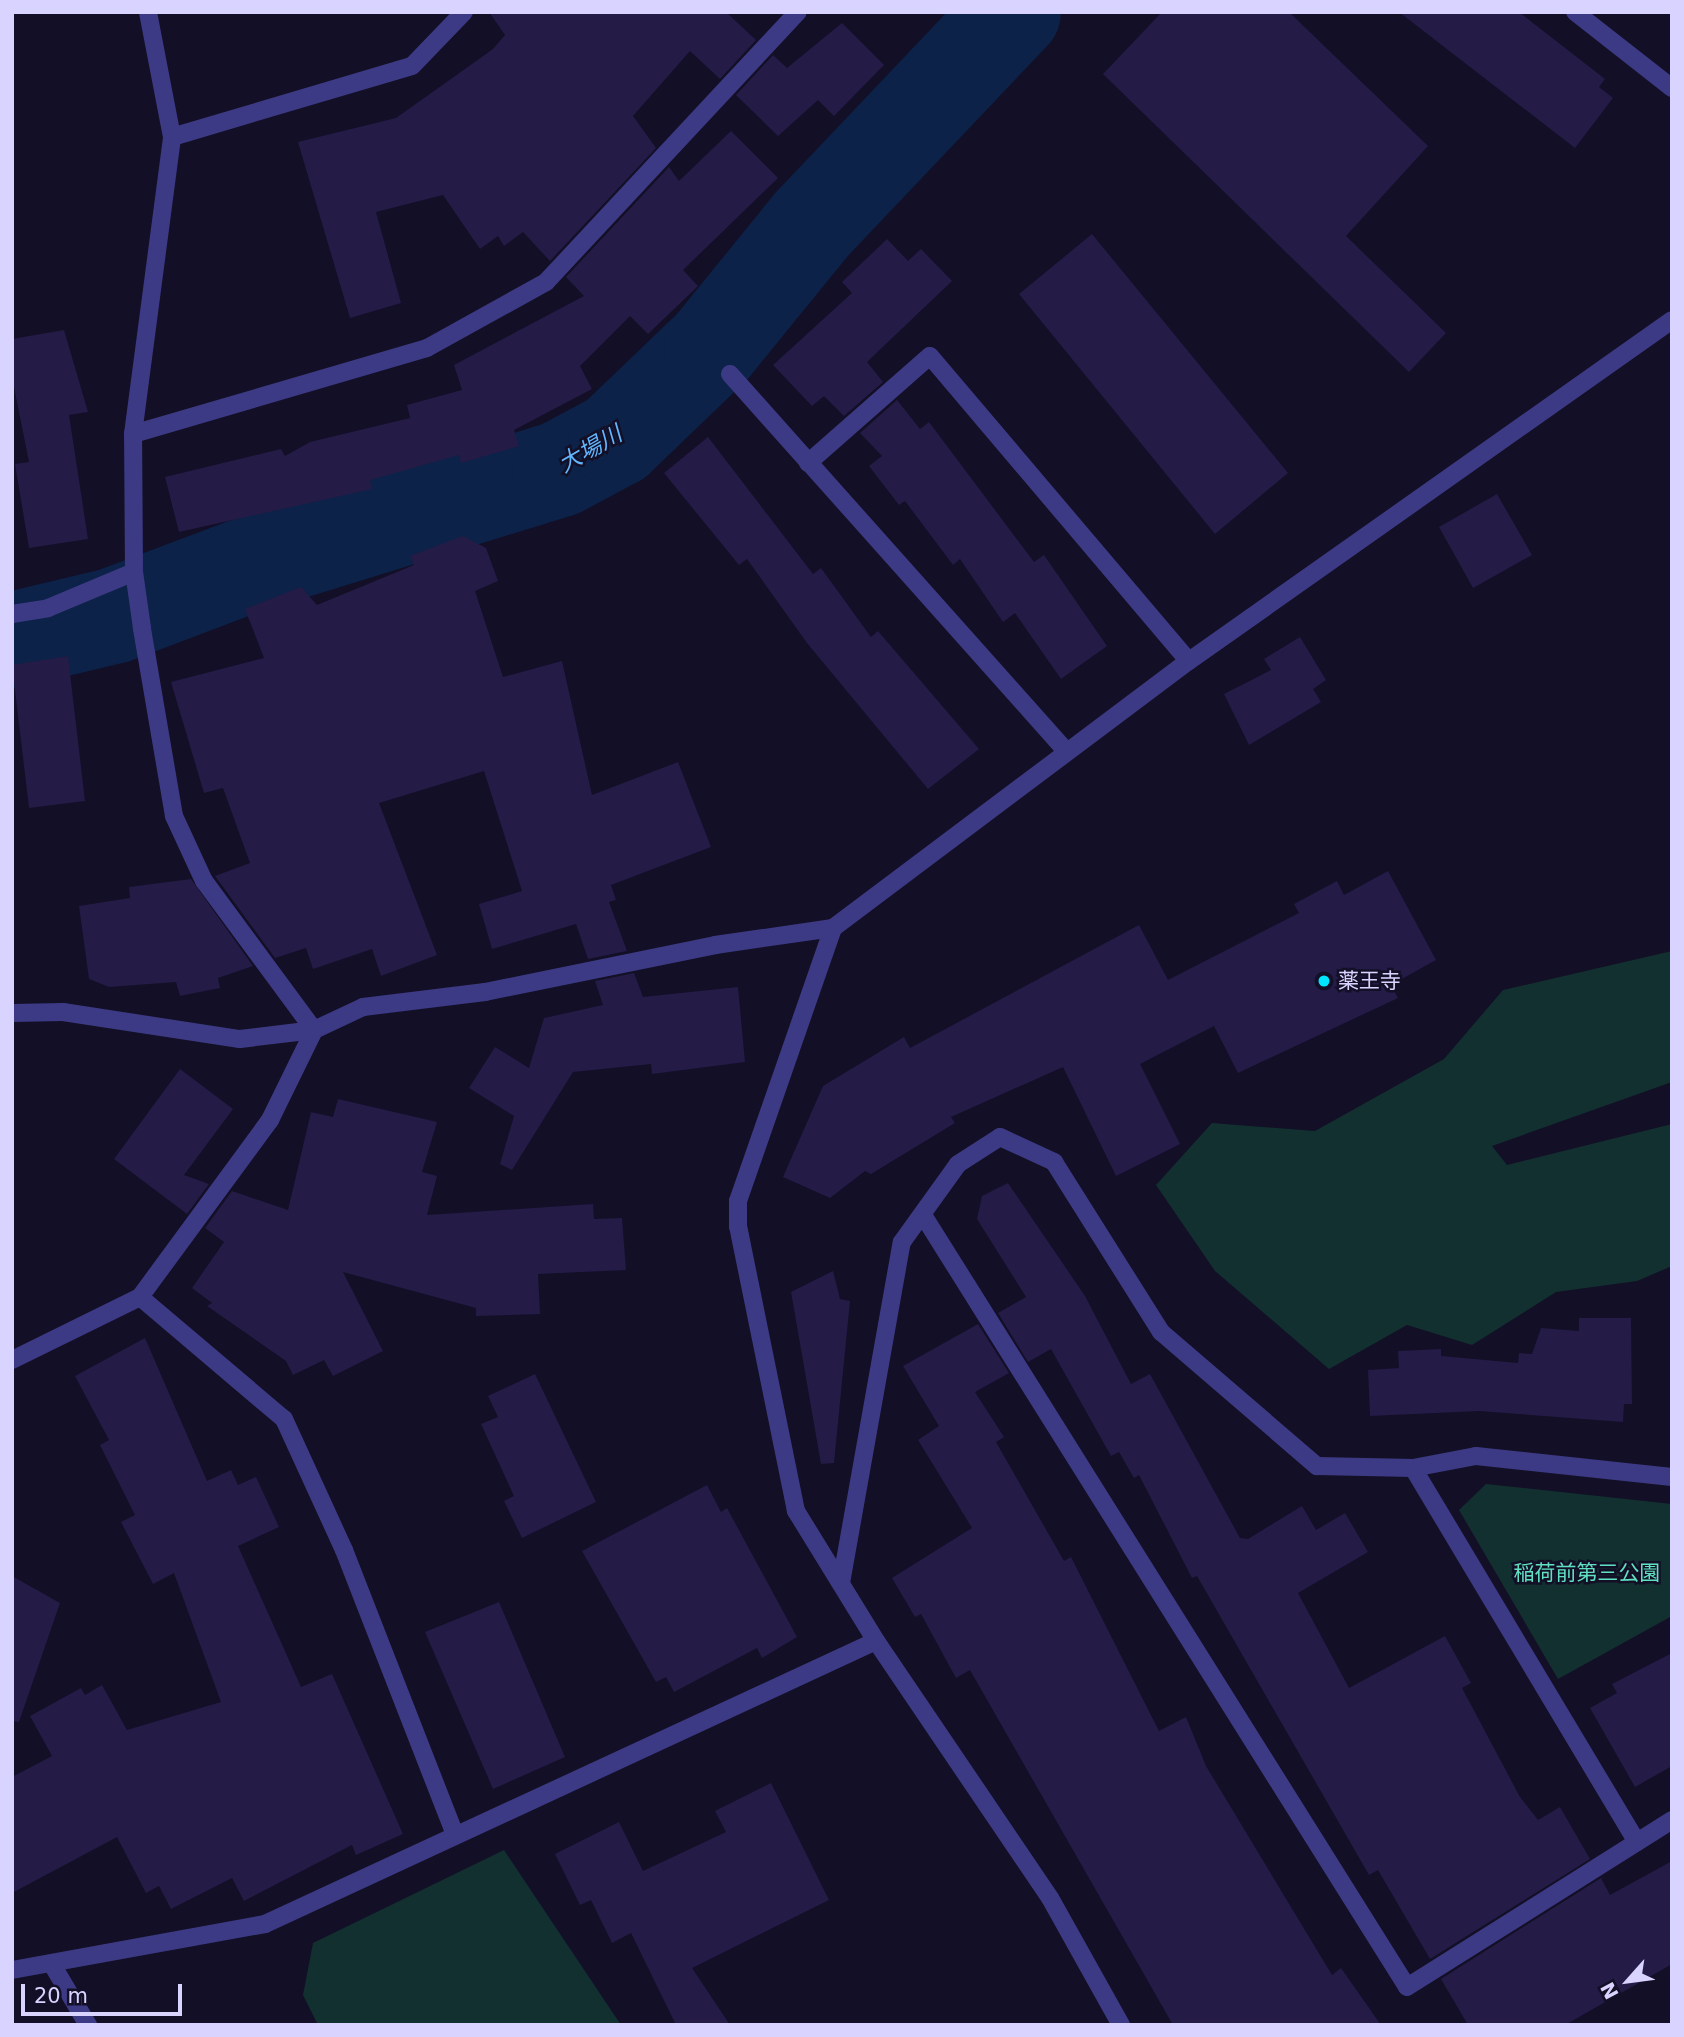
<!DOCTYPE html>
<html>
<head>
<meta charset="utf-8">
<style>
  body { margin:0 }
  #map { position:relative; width:1684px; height:2037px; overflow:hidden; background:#130f26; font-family:"DejaVu Sans","Noto Sans JP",sans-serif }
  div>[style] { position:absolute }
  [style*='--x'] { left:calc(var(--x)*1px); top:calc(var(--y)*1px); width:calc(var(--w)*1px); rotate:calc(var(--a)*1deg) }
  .green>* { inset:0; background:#12302f }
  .river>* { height:96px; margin:-48px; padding:0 48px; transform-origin:48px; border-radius:48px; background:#0c2248 }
  .building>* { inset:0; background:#241b47 }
  .minor>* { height:18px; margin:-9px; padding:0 9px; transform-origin:9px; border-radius:9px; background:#3d3a85 }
  .dots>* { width:19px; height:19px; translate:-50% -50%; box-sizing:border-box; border:4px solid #130f26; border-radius:50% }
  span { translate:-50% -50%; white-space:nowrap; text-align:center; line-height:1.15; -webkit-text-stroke:5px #130f26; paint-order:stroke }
  .poi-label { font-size:21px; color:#d9d4ff }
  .left { translate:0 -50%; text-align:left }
  .park-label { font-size:21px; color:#5fe0c0 }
  .water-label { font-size:23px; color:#62b6ff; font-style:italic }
  .frame { position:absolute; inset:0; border:14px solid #d9d4ff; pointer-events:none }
  .north { position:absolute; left:1593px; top:1946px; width:70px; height:70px; -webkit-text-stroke:5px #130f26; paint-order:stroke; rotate:242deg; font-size:19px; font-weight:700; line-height:28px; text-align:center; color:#d9d4ff }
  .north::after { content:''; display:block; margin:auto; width:24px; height:32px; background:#d9d4ff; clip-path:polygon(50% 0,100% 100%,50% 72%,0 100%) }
  .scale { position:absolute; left:21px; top:1984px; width:161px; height:32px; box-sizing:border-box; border:4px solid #d9d4ff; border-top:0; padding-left:9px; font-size:21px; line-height:24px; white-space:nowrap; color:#d9d4ff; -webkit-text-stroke:5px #130f26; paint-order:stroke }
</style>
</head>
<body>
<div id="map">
  <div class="green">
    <div style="clip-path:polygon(1672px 951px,1672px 1082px,1492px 1146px,1507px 1165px,1672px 1124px,1672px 1266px,1637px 1281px,1556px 1292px,1472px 1345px,1407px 1325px,1329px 1369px,1215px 1271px,1156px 1185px,1212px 1123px,1315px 1131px,1444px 1059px,1503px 990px)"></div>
    <div style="clip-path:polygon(1486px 1484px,1672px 1504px,1672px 1616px,1558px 1679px,1459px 1510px)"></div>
    <div style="clip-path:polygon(504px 1850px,621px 2025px,318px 2025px,303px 1995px,313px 1943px)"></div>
  </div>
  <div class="river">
    <div style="--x:12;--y:640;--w:104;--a:-13.4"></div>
    <div style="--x:113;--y:616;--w:139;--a:-20.7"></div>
    <div style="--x:243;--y:567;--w:332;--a:-17.2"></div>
    <div style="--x:560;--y:469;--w:64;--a:-28.2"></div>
    <div style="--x:616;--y:439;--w:133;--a:-43.8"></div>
    <div style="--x:712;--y:347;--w:159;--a:-50.9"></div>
    <div style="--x:812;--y:224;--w:292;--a:-46.5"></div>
  </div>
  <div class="building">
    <div style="clip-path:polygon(489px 12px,726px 12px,756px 40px,720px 79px,690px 51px,633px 116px,656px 148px,550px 261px,523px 232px,504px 246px,498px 236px,480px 249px,443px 195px,376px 212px,401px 303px,350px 318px,298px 142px,396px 118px,493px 49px,505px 35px)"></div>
    <div style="clip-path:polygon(1162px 12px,1289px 12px,1428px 146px,1346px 236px,1446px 333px,1409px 372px,1103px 74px)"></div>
    <div style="clip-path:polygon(1399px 12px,1519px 12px,1605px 79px,1599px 87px,1613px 98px,1575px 148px)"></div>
    <div style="clip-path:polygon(842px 23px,884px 65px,834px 116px,818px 100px,778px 136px,736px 95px,773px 55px,787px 68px)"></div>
    <div style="clip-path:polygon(731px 131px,778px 178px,683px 270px,698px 286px,648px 334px,630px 316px,580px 366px,592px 389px,514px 430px,519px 446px,461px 463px,459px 455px,370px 480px,372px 489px,179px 532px,165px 477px,281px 449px,285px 456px,310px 442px,410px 418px,407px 405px,462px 390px,454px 365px,584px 296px,566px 277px,669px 167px,679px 181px)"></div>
    <div style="clip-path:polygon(1092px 234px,1288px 473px,1215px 534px,1019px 294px)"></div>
    <div style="clip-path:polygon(887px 239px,908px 261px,921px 249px,952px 281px,867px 362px,883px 382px,844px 416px,824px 396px,812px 406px,773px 365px,852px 293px,842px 282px)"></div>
    <div style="clip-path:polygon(64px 330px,88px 412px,69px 415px,88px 539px,29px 548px,15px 464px,29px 462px,12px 377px,12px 339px)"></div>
    <div style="clip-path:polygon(897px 400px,920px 429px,929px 422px,1034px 562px,1044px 555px,1107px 646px,1061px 679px,1015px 613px,1003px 622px,960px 559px,953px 565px,905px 501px,899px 505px,869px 466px,882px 456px,860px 433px)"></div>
    <div style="clip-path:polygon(708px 437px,813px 574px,821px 568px,871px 637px,878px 631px,979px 749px,928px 789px,807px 643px,747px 559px,739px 565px,664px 473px)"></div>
    <div style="clip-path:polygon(1497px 494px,1532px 555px,1473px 588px,1439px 527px)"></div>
    <div style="clip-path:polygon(463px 536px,486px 548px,498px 581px,475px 591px,503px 677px,562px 661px,592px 795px,678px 762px,711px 847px,611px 885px,616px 900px,609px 902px,627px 951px,588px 959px,576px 924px,492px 949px,479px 904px,522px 891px,484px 771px,379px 803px,437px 955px,381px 976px,372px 949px,313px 969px,306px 948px,275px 958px,215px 876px,250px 863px,223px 788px,204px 793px,171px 682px,264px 658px,245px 609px,301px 587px,317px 605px,414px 565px,410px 556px)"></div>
    <div style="clip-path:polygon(1300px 637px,1326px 680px,1313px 689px,1321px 702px,1249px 745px,1224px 694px,1271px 670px,1264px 659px)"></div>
    <div style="clip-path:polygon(68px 656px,85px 801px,29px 808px,12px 665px)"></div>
    <div style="clip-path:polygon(1388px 871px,1436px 960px,1391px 985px,1398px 998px,1238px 1073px,1214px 1026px,1140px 1064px,1180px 1144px,1116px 1176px,1063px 1067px,951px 1117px,955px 1123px,871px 1174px,865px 1171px,830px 1198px,783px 1177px,823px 1086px,904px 1037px,910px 1048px,1139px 925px,1168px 980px,1299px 913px,1294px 904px,1337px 881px,1344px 895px)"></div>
    <div style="clip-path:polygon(191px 879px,253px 966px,218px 978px,220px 988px,180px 996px,176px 982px,109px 987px,89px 979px,79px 906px,130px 898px,129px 887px)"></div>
    <div style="clip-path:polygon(634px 973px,643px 997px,738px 987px,745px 1062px,652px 1074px,651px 1064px,573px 1072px,512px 1170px,500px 1164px,514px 1116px,469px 1088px,495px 1047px,529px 1068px,544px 1018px,603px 1005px,595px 981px)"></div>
    <div style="clip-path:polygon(180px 1069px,233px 1109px,184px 1175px,209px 1184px,187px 1214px,114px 1159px)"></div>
    <div style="clip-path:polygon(338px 1099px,437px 1122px,422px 1172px,437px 1176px,427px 1215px,593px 1204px,594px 1219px,622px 1218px,626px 1270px,538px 1274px,540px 1314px,476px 1316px,476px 1308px,343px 1272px,383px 1351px,333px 1376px,324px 1360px,293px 1375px,286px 1361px,207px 1306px,212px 1303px,192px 1288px,224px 1242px,205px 1228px,232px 1191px,288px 1210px,311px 1112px,333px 1117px)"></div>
    <div style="clip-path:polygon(1008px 1183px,1085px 1296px,1131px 1384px,1150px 1374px,1240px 1538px,1248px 1539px,1302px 1506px,1316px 1530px,1345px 1513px,1368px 1552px,1298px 1593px,1349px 1688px,1445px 1636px,1471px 1683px,1462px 1688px,1520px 1797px,1538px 1820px,1560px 1807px,1590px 1859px,1430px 1959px,1378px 1870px,1369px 1875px,1197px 1576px,1192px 1578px,1139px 1475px,1134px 1478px,1119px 1452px,1111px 1456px,1051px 1349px,1028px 1362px,998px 1313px,1026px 1297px,977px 1219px,982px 1196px)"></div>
    <div style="clip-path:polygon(833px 1271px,840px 1299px,850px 1301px,834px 1463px,821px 1464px,791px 1292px)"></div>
    <div style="clip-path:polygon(1579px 1318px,1631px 1318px,1632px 1404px,1624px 1404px,1623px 1422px,1479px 1411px,1370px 1416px,1368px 1370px,1399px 1368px,1398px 1351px,1441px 1349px,1441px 1356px,1518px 1363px,1519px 1353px,1532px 1354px,1541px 1328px,1579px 1331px)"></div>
    <div style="clip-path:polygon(978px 1324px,1009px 1373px,975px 1392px,1004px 1437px,996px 1442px,1064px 1561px,1071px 1557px,1159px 1731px,1186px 1717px,1206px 1766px,1332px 1975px,1341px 1968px,1381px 2025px,1173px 2025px,970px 1670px,956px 1678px,921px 1614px,915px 1617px,892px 1578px,972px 1528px,918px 1440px,939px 1426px,903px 1366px)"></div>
    <div style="clip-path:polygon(145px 1338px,207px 1481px,231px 1470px,238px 1485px,256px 1477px,279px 1527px,238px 1546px,301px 1687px,332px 1674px,403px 1834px,356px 1855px,352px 1845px,244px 1901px,232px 1878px,171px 1909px,159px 1886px,146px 1893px,117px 1837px,12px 1893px,12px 1777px,52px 1756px,30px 1716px,81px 1688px,85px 1695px,102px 1685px,127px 1730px,221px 1702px,174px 1573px,153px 1584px,121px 1522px,135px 1515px,100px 1445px,109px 1440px,75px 1376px)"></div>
    <div style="clip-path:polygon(535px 1374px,596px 1502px,522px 1538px,504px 1501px,514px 1496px,481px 1424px,498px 1417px,488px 1396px)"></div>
    <div style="clip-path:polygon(707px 1485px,721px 1512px,727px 1508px,797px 1637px,762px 1658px,757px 1648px,674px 1692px,666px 1677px,656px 1682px,582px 1551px)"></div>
    <div style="clip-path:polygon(12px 1576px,60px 1603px,19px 1722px,12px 1721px)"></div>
    <div style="clip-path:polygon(499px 1602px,565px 1757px,493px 1789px,425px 1632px)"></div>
    <div style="clip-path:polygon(1672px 1653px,1672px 1766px,1635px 1787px,1590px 1708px,1617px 1693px,1612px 1684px)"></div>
    <div style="clip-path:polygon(771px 1783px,829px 1900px,692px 1968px,730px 2025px,676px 2025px,631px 1933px,612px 1943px,591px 1900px,580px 1905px,555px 1854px,619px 1822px,643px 1871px,726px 1832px,715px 1811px)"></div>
    <div style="clip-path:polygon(1672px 1861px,1672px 1964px,1565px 2025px,1468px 2025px,1441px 1979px,1601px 1878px,1610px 1895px)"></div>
  </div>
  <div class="minor">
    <div style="--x:1575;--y:12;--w:123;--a:38.1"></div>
    <div style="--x:172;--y:137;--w:250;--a:-16.5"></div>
    <div style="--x:412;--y:66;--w:75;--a:-46.1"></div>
    <div style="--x:730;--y:374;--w:506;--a:48.28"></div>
    <div style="--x:133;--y:434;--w:306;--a:-16.3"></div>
    <div style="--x:427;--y:348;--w:136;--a:-29"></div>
    <div style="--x:546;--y:282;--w:369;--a:-47"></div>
    <div style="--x:808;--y:463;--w:162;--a:-41.3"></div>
    <div style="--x:930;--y:356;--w:400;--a:49.7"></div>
    <div style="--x:12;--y:614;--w:36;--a:-9"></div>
    <div style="--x:48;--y:608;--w:93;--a:-22.7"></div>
    <div style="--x:12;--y:1013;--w:51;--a:-1.1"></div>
    <div style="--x:63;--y:1012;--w:179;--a:8.7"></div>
    <div style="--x:240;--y:1039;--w:75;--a:-6.9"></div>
    <div style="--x:314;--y:1030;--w:54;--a:-25.1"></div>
    <div style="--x:363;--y:1007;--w:123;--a:-7"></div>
    <div style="--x:485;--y:992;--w:235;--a:-11.5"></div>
    <div style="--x:715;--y:945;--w:119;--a:-8.2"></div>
    <div style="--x:923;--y:1215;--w:911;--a:57.91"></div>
    <div style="--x:1407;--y:1987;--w:313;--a:-32.2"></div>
    <div style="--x:140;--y:1297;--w:189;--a:40.3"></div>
    <div style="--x:284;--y:1419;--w:144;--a:65.4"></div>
    <div style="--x:344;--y:1550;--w:306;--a:68.7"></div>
    <div style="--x:12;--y:1360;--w:143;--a:-26.2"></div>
    <div style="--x:140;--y:1297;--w:220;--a:-53.7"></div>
    <div style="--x:270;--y:1120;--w:100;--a:-63.9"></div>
    <div style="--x:314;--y:1030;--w:185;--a:-126.4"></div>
    <div style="--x:204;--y:881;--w:72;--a:-114.8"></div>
    <div style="--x:174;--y:816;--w:191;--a:-99.7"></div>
    <div style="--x:142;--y:628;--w:57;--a:-98.1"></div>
    <div style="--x:134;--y:572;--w:138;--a:-90.4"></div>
    <div style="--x:133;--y:434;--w:300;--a:-82.5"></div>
    <div style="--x:172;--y:137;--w:127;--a:-100.9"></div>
    <div style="--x:1413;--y:1468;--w:436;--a:59.1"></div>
    <div style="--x:841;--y:1583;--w:346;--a:-79.9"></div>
    <div style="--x:902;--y:1242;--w:96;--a:-54.3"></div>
    <div style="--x:958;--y:1164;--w:50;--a:-32.7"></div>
    <div style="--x:1000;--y:1137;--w:60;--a:24.8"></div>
    <div style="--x:1054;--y:1162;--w:201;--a:57.8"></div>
    <div style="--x:1161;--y:1332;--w:206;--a:40.7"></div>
    <div style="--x:1317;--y:1466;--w:96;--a:1.2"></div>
    <div style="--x:1413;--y:1468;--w:64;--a:-10.8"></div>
    <div style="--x:1476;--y:1456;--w:197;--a:6.1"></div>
    <div style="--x:53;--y:1966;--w:69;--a:59.3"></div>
    <div style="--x:12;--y:1970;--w:257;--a:-10.3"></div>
    <div style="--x:265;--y:1924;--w:673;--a:-24.85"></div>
    <div style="--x:1121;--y:2025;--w:145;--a:-119.2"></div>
    <div style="--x:1050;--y:1898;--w:310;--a:-124.1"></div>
    <div style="--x:876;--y:1641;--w:153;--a:-121.6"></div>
    <div style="--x:796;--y:1511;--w:290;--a:-101.5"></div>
    <div style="--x:738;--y:1227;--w:26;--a:-90"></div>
    <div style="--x:738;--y:1201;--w:289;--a:-70.8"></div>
    <div style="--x:833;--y:928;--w:445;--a:-36.9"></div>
    <div style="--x:1189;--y:661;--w:591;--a:-35.22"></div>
  </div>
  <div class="dots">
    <div style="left:1324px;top:981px;background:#00e5ff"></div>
  </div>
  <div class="poi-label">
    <span class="left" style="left:1338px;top:981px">薬王寺</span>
  </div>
  <div class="park-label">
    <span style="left:1587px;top:1573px">稲荷前第三公園</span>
  </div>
  <div class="water-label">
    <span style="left:590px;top:449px;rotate:-30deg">大場川</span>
  </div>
  <div class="frame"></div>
  <div class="north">N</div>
  <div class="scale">20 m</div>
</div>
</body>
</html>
